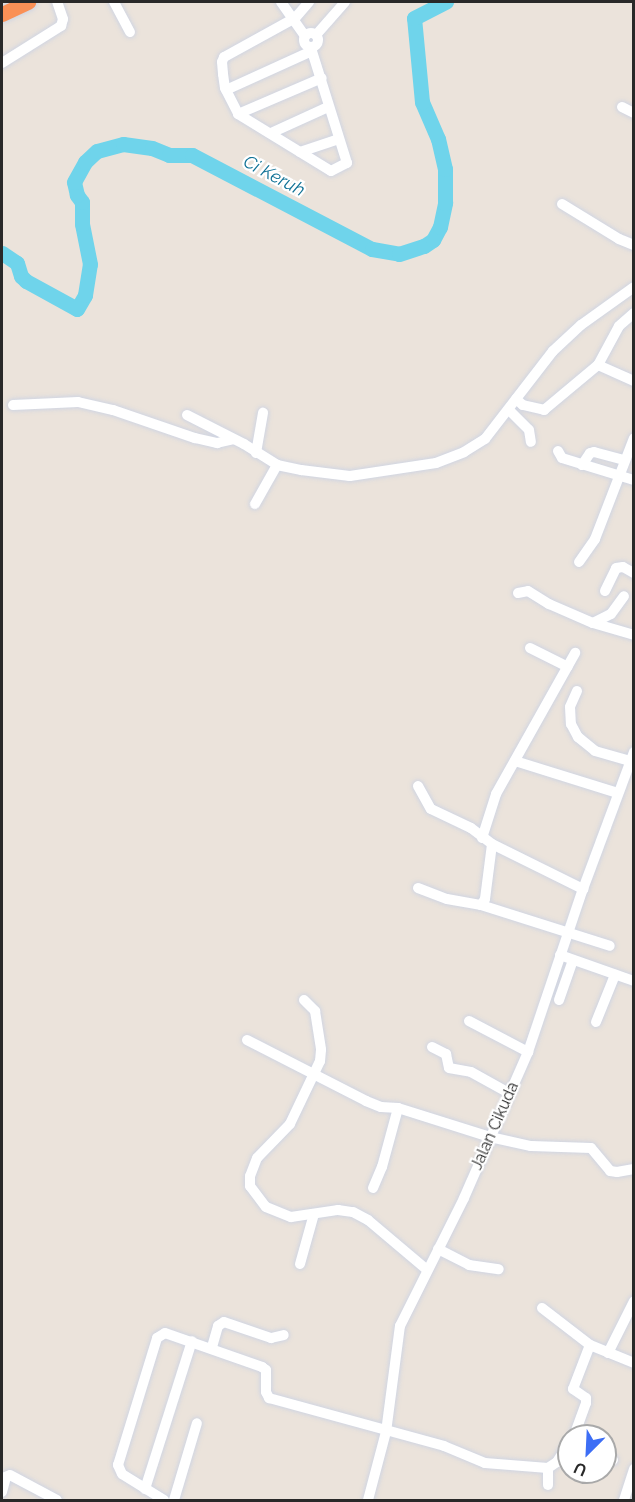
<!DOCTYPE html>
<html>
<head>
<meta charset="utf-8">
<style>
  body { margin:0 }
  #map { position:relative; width:635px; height:1502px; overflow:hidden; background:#ebe3db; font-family:Raleway,sans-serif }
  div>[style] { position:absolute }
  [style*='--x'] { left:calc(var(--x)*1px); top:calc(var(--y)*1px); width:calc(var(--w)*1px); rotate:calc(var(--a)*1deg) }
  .river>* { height:15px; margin:-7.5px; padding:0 7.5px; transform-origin:7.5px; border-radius:7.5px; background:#6fd4eb }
  .roads { filter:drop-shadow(0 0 2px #d0d5e2) drop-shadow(0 0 2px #d0d5e2) }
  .minor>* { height:10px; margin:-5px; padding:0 5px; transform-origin:5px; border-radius:5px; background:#fff }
  .minor>.ring { margin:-5px; padding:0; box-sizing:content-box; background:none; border:10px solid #fff; border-radius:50% }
  .highway>* { height:15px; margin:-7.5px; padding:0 7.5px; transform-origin:7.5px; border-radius:7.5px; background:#fa9056 }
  span { translate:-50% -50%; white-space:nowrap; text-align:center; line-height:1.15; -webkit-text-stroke:4.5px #fff; paint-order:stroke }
  .street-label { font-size:16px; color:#292929 }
  .water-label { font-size:18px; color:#107296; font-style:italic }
  .frame { position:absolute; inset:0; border:3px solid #292929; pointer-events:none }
  .north { position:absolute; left:557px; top:1424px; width:60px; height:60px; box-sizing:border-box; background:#fff; border:2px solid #a9a9a9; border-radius:50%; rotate:204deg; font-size:16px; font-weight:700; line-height:24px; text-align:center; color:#292929 }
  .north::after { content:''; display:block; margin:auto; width:21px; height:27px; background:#3d6ef5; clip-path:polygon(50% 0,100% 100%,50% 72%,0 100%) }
</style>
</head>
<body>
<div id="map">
  <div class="river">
    <div style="--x:2;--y:253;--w:18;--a:34"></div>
    <div style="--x:17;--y:263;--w:14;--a:73"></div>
    <div style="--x:21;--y:276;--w:7;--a:45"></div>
    <div style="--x:26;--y:281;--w:58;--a:28.8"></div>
    <div style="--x:77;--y:309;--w:16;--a:-60"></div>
    <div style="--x:85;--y:295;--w:31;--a:-81"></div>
    <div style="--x:90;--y:264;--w:41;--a:-101.3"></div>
    <div style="--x:82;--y:224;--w:22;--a:-90"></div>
    <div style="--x:82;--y:202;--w:9;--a:-126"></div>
    <div style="--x:77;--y:195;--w:13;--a:-103"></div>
    <div style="--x:74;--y:182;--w:23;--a:-61"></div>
    <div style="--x:85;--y:162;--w:16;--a:-43"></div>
    <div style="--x:97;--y:151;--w:27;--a:-15"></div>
    <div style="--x:123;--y:144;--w:29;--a:8"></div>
    <div style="--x:152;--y:148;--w:18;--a:22"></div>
    <div style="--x:169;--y:155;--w:23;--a:0"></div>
    <div style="--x:192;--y:155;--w:203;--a:27.6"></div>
    <div style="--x:372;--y:249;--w:27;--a:10"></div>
    <div style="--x:399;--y:254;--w:26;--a:-18"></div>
    <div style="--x:424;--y:246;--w:11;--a:-34"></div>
    <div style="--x:433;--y:240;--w:15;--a:-62"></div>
    <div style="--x:440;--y:227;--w:25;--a:-78"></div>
    <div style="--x:445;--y:203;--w:34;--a:-90"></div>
    <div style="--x:445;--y:169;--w:31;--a:-103"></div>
    <div style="--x:438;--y:139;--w:40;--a:-113.4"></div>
    <div style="--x:422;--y:102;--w:84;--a:-95.4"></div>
    <div style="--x:414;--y:18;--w:36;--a:-27"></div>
  </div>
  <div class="roads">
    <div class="minor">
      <div style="--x:114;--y:2;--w:34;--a:62"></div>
      <div style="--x:281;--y:2;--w:42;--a:54.8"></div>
      <div style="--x:309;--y:2;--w:21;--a:131"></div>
      <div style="--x:295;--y:18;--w:81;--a:151.2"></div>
      <div style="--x:224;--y:57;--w:5;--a:112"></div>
      <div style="--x:222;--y:62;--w:12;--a:85"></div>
      <div style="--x:223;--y:74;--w:14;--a:82"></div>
      <div style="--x:225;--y:88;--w:29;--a:63"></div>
      <div style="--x:238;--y:114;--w:109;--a:31.5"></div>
      <div style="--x:331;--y:171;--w:18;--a:-27"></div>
      <div style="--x:347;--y:163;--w:121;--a:-107.4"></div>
      <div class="ring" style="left:304px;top:33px;width:4px;height:4px"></div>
      <div style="--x:316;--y:35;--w:44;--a:-48.7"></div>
      <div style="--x:2;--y:63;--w:70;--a:-32.1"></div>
      <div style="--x:61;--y:26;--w:7;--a:-74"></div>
      <div style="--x:63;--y:19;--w:18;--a:-109"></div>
      <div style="--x:226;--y:90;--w:94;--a:-24.4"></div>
      <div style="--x:622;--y:107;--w:13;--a:27"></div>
      <div style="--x:238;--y:114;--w:91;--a:-23.2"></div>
      <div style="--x:271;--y:133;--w:63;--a:-24.5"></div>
      <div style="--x:300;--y:152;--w:41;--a:-18.4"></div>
      <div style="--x:562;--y:204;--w:67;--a:31.6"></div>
      <div style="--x:619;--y:239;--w:16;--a:22"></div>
      <div style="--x:598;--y:365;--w:39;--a:24"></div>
      <div style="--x:516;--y:399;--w:9;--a:41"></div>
      <div style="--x:523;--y:405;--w:22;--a:13"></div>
      <div style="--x:544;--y:410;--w:70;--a:-39.8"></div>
      <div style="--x:598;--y:365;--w:44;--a:-61.7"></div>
      <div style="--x:619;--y:326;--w:20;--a:-41"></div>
      <div style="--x:13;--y:405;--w:65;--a:-2.6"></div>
      <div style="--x:78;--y:402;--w:36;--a:13"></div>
      <div style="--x:113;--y:410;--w:87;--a:18.9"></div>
      <div style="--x:195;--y:438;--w:23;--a:13"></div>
      <div style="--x:217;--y:443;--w:17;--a:-13"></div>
      <div style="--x:509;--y:410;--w:28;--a:45"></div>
      <div style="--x:529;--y:430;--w:12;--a:81"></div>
      <div style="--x:187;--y:415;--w:64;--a:27"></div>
      <div style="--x:244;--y:444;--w:39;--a:32"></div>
      <div style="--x:277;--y:465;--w:25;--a:12"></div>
      <div style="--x:301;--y:470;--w:49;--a:7"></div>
      <div style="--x:350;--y:476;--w:87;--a:-8.6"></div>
      <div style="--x:436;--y:463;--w:30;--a:-21"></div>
      <div style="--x:464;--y:452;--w:25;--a:-32"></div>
      <div style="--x:485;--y:439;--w:111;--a:-52.3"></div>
      <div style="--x:553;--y:351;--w:38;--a:-43"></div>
      <div style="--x:581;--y:325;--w:65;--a:-35.6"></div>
      <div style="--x:558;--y:451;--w:8;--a:60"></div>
      <div style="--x:562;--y:458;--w:75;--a:17"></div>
      <div style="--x:256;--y:453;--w:41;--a:-80.1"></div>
      <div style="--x:582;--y:465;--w:14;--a:-56"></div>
      <div style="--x:590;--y:453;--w:4;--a:-14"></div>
      <div style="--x:594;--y:452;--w:30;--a:15"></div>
      <div style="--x:255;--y:504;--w:45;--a:-60.6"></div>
      <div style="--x:579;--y:562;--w:28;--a:-55"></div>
      <div style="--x:595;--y:539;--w:108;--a:-68.9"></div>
      <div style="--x:605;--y:591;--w:25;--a:-64"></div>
      <div style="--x:616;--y:568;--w:7;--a:-8"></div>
      <div style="--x:623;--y:567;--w:13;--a:29"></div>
      <div style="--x:518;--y:593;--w:10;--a:-11"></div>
      <div style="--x:528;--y:591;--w:25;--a:32"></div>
      <div style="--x:549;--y:604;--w:48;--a:23.4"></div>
      <div style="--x:593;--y:623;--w:43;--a:16.3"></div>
      <div style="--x:593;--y:623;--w:20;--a:-27"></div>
      <div style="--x:611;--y:614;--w:22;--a:-54"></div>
      <div style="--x:530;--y:648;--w:42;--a:26.6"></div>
      <div style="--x:577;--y:691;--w:17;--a:114"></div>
      <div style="--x:570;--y:707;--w:17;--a:87"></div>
      <div style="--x:571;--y:724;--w:15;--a:62"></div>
      <div style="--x:578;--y:737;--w:22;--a:39"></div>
      <div style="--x:595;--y:751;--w:36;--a:16"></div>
      <div style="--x:515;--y:761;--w:108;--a:17.3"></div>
      <div style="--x:418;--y:786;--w:26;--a:61"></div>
      <div style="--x:431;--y:809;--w:44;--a:25.4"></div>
      <div style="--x:471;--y:828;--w:26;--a:37"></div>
      <div style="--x:492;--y:844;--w:102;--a:26.3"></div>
      <div style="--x:482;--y:838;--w:46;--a:-72.3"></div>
      <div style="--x:496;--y:794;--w:162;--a:-60.7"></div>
      <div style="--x:418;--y:888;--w:31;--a:21"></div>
      <div style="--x:447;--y:899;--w:35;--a:10"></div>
      <div style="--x:481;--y:905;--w:135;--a:17.6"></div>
      <div style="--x:481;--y:905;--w:7;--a:-56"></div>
      <div style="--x:485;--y:899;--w:55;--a:-82.7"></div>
      <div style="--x:560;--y:955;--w:78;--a:19.4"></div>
      <div style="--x:304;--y:1000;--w:16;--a:45"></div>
      <div style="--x:315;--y:1011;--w:39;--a:81"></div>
      <div style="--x:321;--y:1050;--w:11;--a:95"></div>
      <div style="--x:320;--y:1061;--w:70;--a:115.5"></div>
      <div style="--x:290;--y:1124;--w:47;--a:134.1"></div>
      <div style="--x:257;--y:1158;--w:19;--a:111"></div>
      <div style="--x:250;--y:1176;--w:10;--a:90"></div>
      <div style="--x:250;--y:1186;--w:26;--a:53"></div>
      <div style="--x:266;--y:1207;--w:27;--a:22"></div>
      <div style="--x:291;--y:1217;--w:48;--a:-8.5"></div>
      <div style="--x:338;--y:1210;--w:15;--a:8"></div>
      <div style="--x:353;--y:1212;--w:17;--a:28"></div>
      <div style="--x:368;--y:1220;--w:76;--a:40.2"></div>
      <div style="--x:559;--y:1000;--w:42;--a:-70.7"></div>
      <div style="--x:469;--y:1021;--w:67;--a:27.7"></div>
      <div style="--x:596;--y:1022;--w:51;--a:-68"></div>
      <div style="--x:247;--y:1040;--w:134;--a:27.1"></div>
      <div style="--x:366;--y:1101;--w:16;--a:22"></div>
      <div style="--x:381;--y:1107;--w:17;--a:3"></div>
      <div style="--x:432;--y:1047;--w:16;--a:27"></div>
      <div style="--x:446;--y:1054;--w:14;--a:78"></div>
      <div style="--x:449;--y:1068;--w:22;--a:10"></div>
      <div style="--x:471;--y:1072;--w:43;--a:28.9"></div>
      <div style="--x:373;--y:1188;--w:23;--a:-67"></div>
      <div style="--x:382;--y:1167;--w:61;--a:-74.8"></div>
      <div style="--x:398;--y:1108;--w:96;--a:17.5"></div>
      <div style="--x:490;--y:1137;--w:42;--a:12.4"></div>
      <div style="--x:531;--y:1146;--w:60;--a:1.9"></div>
      <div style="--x:591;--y:1148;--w:30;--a:50"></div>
      <div style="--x:610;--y:1171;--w:7;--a:8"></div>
      <div style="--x:617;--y:1172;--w:17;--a:-10"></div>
      <div style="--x:438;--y:1249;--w:35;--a:27"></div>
      <div style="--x:469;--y:1265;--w:30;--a:8"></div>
      <div style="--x:300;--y:1264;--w:52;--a:-74.4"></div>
      <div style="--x:542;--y:1308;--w:61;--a:37.6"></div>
      <div style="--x:212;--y:1347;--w:22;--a:-74"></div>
      <div style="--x:218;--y:1326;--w:7;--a:-34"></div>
      <div style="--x:224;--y:1322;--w:50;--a:18.8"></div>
      <div style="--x:271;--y:1338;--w:13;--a:-13"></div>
      <div style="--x:608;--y:1353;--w:58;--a:-63.4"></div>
      <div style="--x:574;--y:1436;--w:35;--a:-70"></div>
      <div style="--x:586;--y:1403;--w:5;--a:-90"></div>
      <div style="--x:586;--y:1398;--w:16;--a:-145"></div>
      <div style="--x:573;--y:1389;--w:47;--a:-68.9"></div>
      <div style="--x:590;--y:1345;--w:48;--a:22.2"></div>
      <div style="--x:605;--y:1459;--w:8;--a:7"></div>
      <div style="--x:548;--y:1485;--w:17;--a:-90"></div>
      <div style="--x:145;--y:1489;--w:155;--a:-72.4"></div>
      <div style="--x:2;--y:1492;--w:16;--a:-75"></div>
      <div style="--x:6;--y:1477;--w:4;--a:-27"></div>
      <div style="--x:10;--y:1475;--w:53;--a:28"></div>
      <div style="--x:164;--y:1500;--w:49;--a:-148.2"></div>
      <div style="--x:122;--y:1474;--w:10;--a:-114"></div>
      <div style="--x:118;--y:1465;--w:133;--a:-72.9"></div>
      <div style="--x:157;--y:1338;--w:9;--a:-32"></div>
      <div style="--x:165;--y:1333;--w:103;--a:19.3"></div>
      <div style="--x:262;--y:1367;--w:5;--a:37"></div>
      <div style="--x:266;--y:1370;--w:22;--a:90"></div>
      <div style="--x:266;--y:1392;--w:7;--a:63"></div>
      <div style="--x:269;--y:1398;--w:181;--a:15.3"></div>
      <div style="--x:444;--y:1446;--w:44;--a:22.5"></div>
      <div style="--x:485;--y:1463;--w:63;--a:4.5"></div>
      <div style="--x:548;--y:1468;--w:11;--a:-34"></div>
      <div style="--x:557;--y:1462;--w:22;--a:-58"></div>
      <div style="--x:174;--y:1500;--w:80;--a:-73.4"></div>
      <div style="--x:368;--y:1500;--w:70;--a:-75.2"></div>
      <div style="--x:386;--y:1432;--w:107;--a:-82.5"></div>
      <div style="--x:400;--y:1326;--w:143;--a:-63.4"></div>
      <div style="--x:464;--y:1198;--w:159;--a:-66.3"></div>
      <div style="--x:528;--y:1052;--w:172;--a:-71.4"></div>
      <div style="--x:583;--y:889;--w:146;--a:-69.6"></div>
      <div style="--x:624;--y:1500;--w:33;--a:-72"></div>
    </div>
    <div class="highway">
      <div style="--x:2;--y:14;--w:29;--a:-25"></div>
    </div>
  </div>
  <div class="street-label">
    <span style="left:495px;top:1126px;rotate:-66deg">Jalan Cikuda</span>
  </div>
  <div class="water-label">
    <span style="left:274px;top:176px;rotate:28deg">Ci Keruh</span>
  </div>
  <div class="frame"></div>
  <div class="north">U</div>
</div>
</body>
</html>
